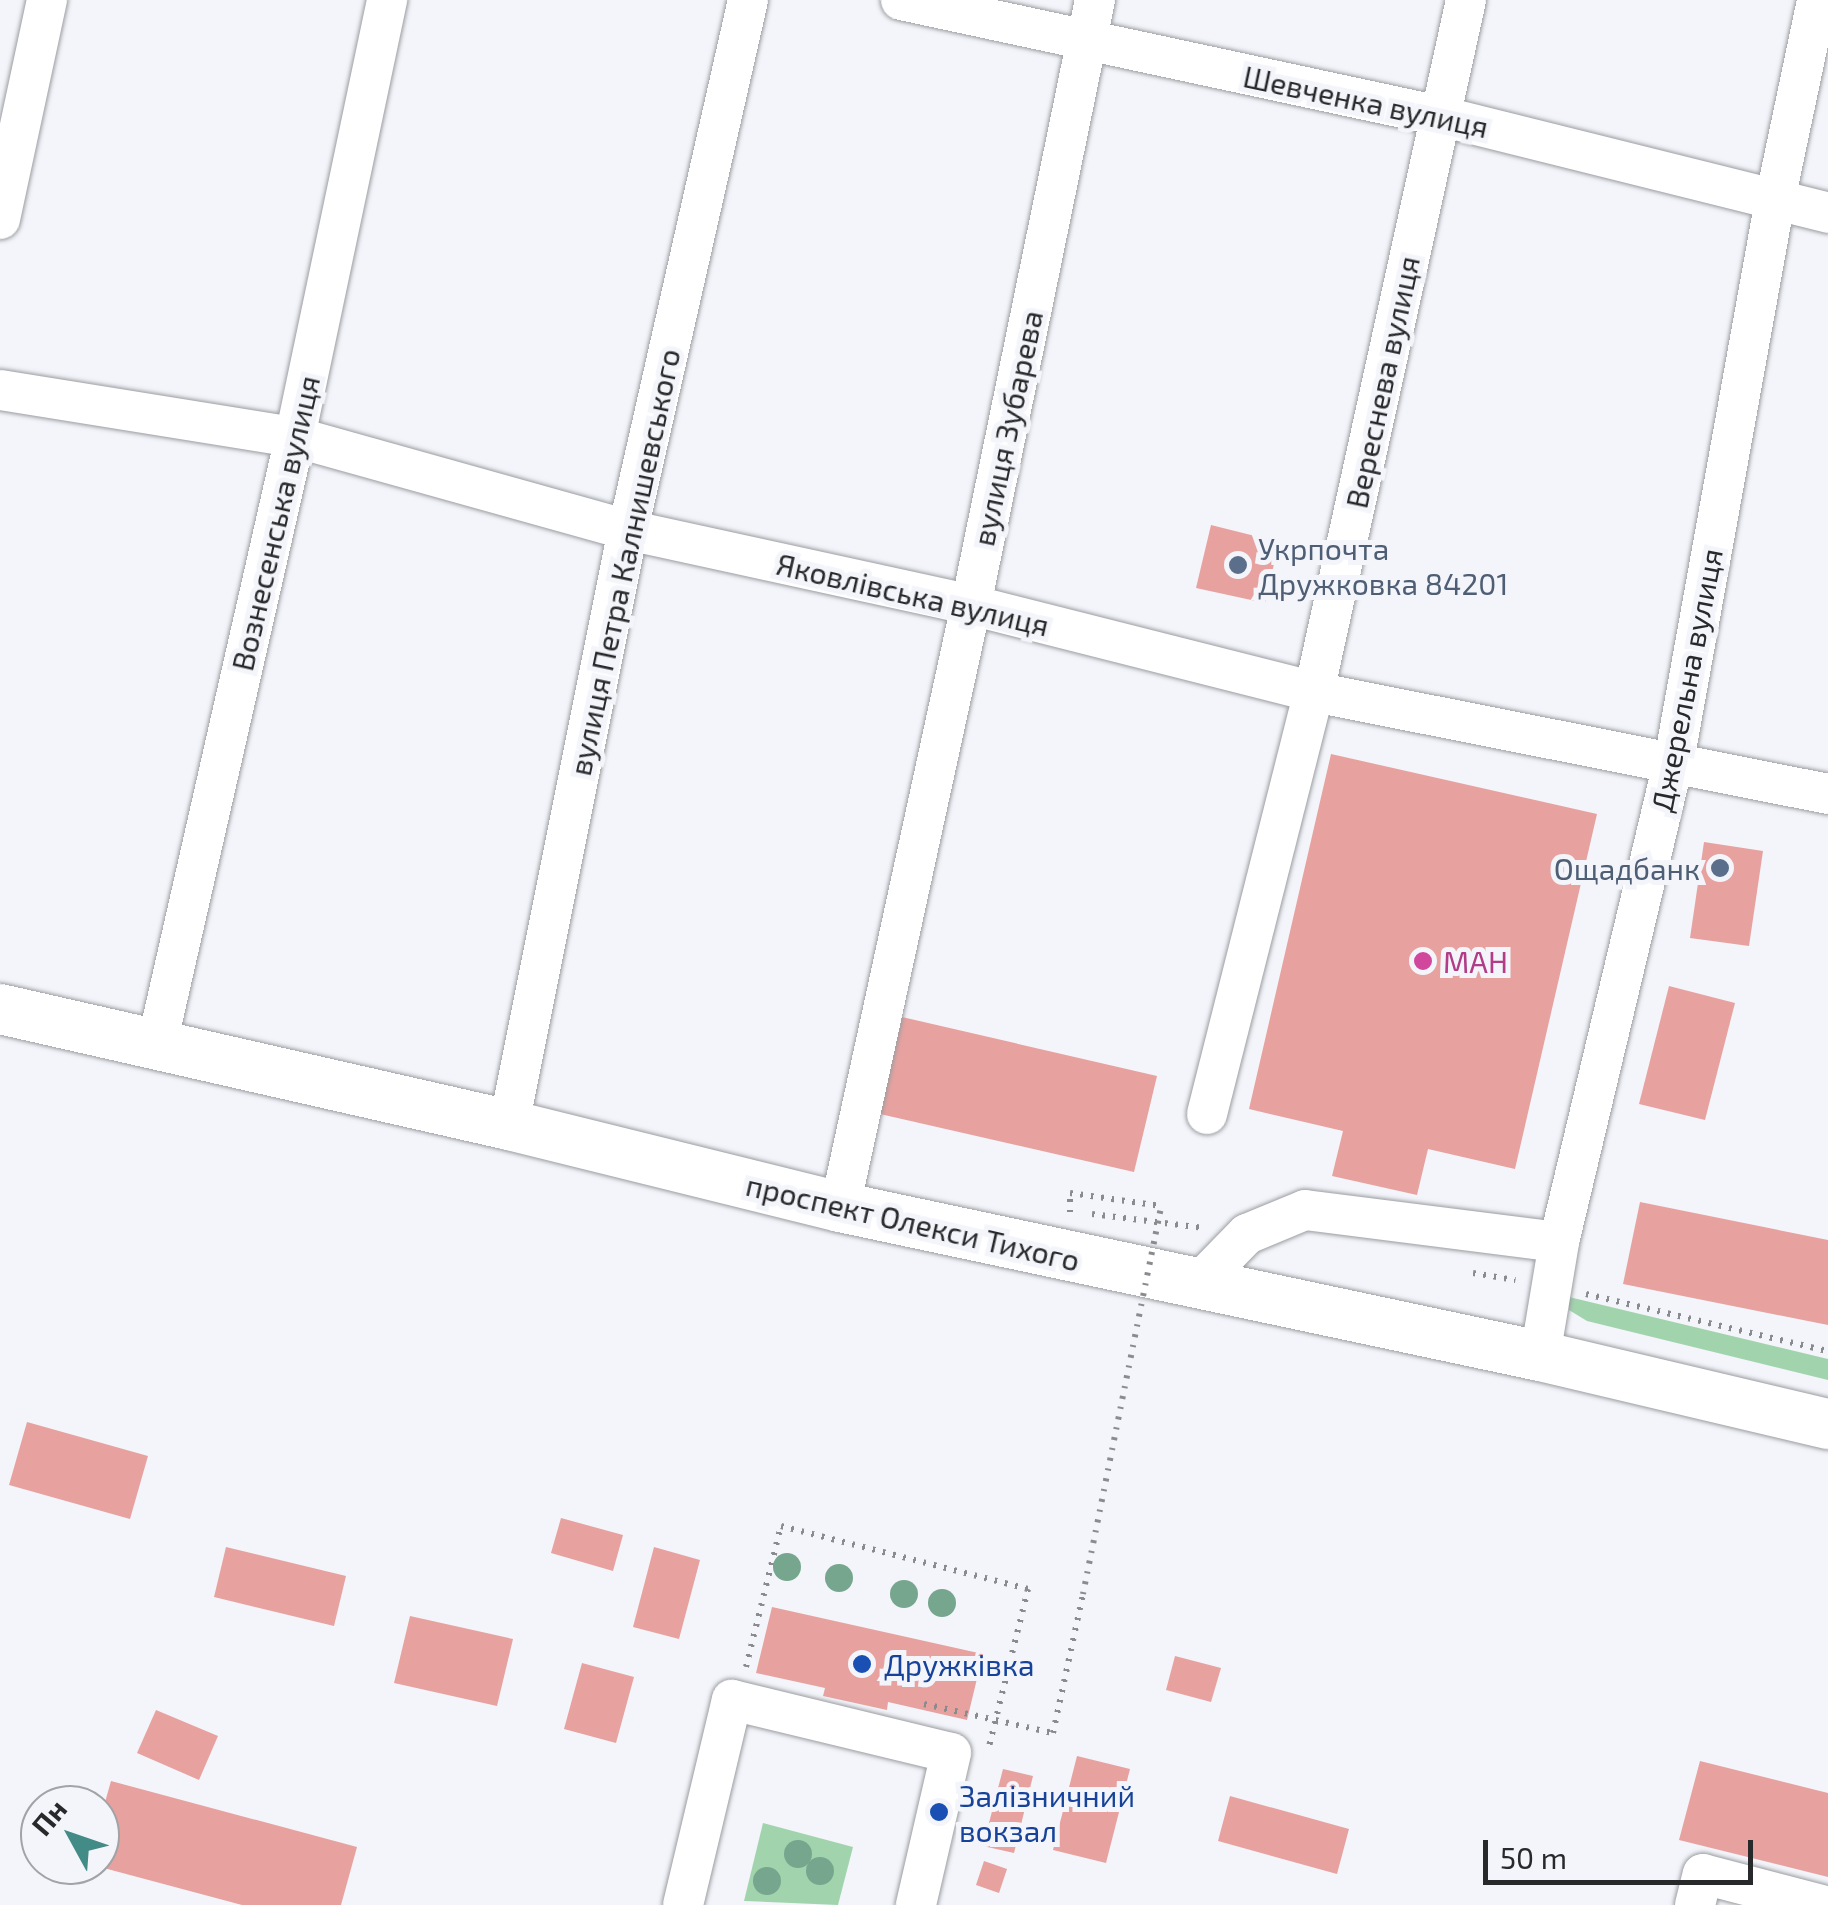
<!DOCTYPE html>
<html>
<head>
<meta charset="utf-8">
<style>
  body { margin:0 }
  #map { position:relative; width:1828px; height:1905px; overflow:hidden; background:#f3f5fa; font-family:"Exo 2",sans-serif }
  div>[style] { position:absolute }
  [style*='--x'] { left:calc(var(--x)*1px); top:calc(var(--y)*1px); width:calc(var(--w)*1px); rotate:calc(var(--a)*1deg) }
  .green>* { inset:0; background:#a1d4ad }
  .building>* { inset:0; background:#e7a2a0 }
  .path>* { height:6px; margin-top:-3px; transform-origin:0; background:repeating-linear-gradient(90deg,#8a8b8f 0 2.5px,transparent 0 10.5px) }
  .roads { filter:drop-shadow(0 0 2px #9b9da1) drop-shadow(0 0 2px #9b9da1) }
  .minor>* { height:40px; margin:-20px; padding:0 20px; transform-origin:20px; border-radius:20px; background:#fff }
  .major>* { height:50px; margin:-25px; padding:0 25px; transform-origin:25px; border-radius:25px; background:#fff }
  .path-bridge>* { height:6px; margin-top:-3px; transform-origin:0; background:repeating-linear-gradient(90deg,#8a8b8f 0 2.5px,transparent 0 10.5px) }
  .trees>* { width:28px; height:28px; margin:-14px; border-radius:50%; background:#76a68d }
  .dots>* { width:28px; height:28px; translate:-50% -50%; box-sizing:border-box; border:5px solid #f3f5fa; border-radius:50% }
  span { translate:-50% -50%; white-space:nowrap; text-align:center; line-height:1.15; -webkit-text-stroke:10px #f3f5fa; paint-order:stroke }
  .street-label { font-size:30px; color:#28292b }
  .service-label { font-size:30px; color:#4e5e75 }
  .left { translate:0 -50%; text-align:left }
  .right { translate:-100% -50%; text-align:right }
  .hotel-label { font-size:30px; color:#b23c85 }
  .transit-label { font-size:30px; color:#164399 }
  .north { position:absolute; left:20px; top:1785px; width:100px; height:100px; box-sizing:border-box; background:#f3f5fa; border:2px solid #a2a3a7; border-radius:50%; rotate:310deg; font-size:28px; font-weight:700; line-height:40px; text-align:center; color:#28292b }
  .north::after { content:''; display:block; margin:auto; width:35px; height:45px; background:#438b86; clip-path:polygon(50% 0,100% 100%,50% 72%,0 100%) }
  .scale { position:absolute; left:1483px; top:1840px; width:270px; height:45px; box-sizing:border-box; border:5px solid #28292b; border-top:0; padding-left:12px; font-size:30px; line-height:35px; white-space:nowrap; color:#28292b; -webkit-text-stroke:8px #f3f5fa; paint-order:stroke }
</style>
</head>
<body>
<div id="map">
  <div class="green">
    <div style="clip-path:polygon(1569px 1297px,1828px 1359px,1828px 1380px,1587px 1321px,1569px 1310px)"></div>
    <div style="clip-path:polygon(763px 1823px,853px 1847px,838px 1905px,744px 1901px)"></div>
  </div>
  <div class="building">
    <div style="clip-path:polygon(1211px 525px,1279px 542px,1265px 603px,1196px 588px)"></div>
    <div style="clip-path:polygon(1331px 754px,1597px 814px,1515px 1169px,1428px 1149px,1417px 1195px,1332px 1176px,1343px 1131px,1249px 1109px)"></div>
    <div style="clip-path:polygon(1704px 842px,1763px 851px,1749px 946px,1690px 938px)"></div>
    <div style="clip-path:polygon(1669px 986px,1735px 1003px,1705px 1120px,1639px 1104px)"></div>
    <div style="clip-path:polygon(902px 1017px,1157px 1076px,1134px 1172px,880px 1114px)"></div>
    <div style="clip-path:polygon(1640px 1202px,1828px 1240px,1828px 1325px,1623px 1284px)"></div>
    <div style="clip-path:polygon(27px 1422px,148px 1456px,130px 1519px,9px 1485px)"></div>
    <div style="clip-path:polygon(561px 1518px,623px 1535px,613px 1571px,551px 1553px)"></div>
    <div style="clip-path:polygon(226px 1547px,346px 1576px,334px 1626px,214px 1597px)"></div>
    <div style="clip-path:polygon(654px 1547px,700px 1560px,679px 1639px,633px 1627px)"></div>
    <div style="clip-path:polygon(772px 1607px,983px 1654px,967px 1720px,888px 1702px,887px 1710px,823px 1696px,825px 1688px,756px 1673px)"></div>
    <div style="clip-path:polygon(410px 1616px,513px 1639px,497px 1706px,394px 1683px)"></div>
    <div style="clip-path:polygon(1175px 1656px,1221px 1668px,1211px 1702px,1166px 1690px)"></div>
    <div style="clip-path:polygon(582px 1663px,634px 1677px,616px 1743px,564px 1729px)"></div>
    <div style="clip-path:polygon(156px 1710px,218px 1736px,199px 1780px,137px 1753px)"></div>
    <div style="clip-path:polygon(1077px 1756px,1130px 1769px,1106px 1863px,1053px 1850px)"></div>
    <div style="clip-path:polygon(1700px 1761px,1828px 1793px,1828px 1877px,1679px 1840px)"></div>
    <div style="clip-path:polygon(1003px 1769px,1033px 1776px,1014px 1853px,983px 1846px)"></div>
    <div style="clip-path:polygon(111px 1781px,357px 1847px,341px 1905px,242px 1905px,100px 1867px,100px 1820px)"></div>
    <div style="clip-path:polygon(1230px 1796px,1349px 1829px,1337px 1874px,1218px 1841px)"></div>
    <div style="clip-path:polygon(984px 1861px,1007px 1869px,999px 1893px,976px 1885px)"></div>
  </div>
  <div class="path">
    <div style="--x:1070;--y:1212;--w:19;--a:-90"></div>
    <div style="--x:1070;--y:1193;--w:92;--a:8.1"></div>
    <div style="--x:1092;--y:1214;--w:113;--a:7.1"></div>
    <div style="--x:1473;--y:1273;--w:43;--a:9.5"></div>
    <div style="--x:1586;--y:1294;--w:249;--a:13.3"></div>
    <div style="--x:746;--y:1667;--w:145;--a:-76.1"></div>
    <div style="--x:781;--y:1526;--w:255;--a:14.3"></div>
    <div style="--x:1028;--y:1589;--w:163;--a:103.9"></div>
    <div style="--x:924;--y:1704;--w:132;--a:12.7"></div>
    <div style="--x:1053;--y:1733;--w:142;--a:-77.8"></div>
  </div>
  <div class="roads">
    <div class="minor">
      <div style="--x:901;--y:0;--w:551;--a:12.15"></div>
      <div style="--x:1440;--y:116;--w:400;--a:14"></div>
      <div style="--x:0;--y:219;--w:224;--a:-77.9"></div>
      <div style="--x:0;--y:390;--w:299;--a:9.1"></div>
      <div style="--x:295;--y:437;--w:346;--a:15.6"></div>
      <div style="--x:628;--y:530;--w:351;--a:12.3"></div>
      <div style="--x:971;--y:605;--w:354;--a:14.2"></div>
      <div style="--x:1314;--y:692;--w:524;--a:11.22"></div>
      <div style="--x:157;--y:1044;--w:622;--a:-77.19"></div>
      <div style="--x:295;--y:437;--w:447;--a:-78.1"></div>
      <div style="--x:1207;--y:1114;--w:435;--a:-75.8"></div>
      <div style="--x:1314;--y:692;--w:708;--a:-77.61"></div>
      <div style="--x:509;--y:1125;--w:607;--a:-78.69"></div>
      <div style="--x:628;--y:530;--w:543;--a:-77.24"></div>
      <div style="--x:840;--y:1207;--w:616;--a:-77.72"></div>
      <div style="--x:971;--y:605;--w:618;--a:-78.42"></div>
      <div style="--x:1196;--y:1286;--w:73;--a:-45.6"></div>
      <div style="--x:1247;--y:1234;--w:63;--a:-22.5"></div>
      <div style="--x:1305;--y:1210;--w:256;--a:7.2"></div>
      <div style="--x:1540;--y:1356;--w:116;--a:-80.5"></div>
      <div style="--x:1559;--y:1242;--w:495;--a:-76.6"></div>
      <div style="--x:1674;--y:761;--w:570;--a:-79.79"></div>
      <div style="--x:1775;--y:200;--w:204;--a:-78.1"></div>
      <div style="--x:683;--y:1905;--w:211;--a:-76.6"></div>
      <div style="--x:732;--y:1700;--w:225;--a:13.6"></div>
      <div style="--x:951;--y:1753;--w:156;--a:103"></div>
      <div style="--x:1695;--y:1905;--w:32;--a:-76"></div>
      <div style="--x:1703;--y:1874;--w:122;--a:14.7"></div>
    </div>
    <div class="major">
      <div style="--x:0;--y:1009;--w:522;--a:12.84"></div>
      <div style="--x:509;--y:1125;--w:341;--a:13.9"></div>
      <div style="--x:840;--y:1207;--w:716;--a:12.02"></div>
      <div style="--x:1540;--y:1356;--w:296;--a:13.3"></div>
    </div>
  </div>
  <div class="path-bridge">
    <div style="--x:1083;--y:1594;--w:396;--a:-78.6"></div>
  </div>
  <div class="trees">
    <div style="left:787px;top:1567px"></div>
    <div style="left:839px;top:1578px"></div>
    <div style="left:904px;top:1594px"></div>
    <div style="left:942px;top:1603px"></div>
    <div style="left:798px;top:1854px"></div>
    <div style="left:820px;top:1871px"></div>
    <div style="left:767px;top:1881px"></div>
  </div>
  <div class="dots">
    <div style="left:1238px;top:565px;background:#5c6f8a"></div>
    <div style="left:1720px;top:868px;background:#5c6f8a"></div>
    <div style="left:1423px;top:961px;background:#d1479c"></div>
    <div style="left:862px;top:1664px;background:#1a4fb4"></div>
    <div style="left:939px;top:1812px;background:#1a4fb4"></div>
  </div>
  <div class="street-label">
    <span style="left:1366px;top:101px;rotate:12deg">Шевченка вулиця</span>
    <span style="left:1382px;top:382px;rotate:-78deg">Вереснева вулиця</span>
    <span style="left:1007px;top:428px;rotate:-78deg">вулиця Зубарева</span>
    <span style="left:275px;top:523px;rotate:-77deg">Вознесенська вулиця</span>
    <span style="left:624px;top:562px;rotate:-78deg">вулиця Петра Калнишевського</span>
    <span style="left:913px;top:594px;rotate:13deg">Яковлівська вулиця</span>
    <span style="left:1686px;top:680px;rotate:-79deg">Джерельна вулиця</span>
    <span style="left:913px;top:1222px;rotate:13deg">проспект Олекси Тихого</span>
  </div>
  <div class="service-label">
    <span class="left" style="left:1258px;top:565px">Укрпочта<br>Дружковка 84201</span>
    <span class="right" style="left:1700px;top:868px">Ощадбанк</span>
  </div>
  <div class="hotel-label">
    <span class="left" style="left:1443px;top:961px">МАН</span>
  </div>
  <div class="transit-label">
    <span class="left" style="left:884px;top:1664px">Дружківка</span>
    <span class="left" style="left:959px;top:1812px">Залізничний<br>вокзал</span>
  </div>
  <div class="north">Пн</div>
  <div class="scale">50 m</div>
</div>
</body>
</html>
